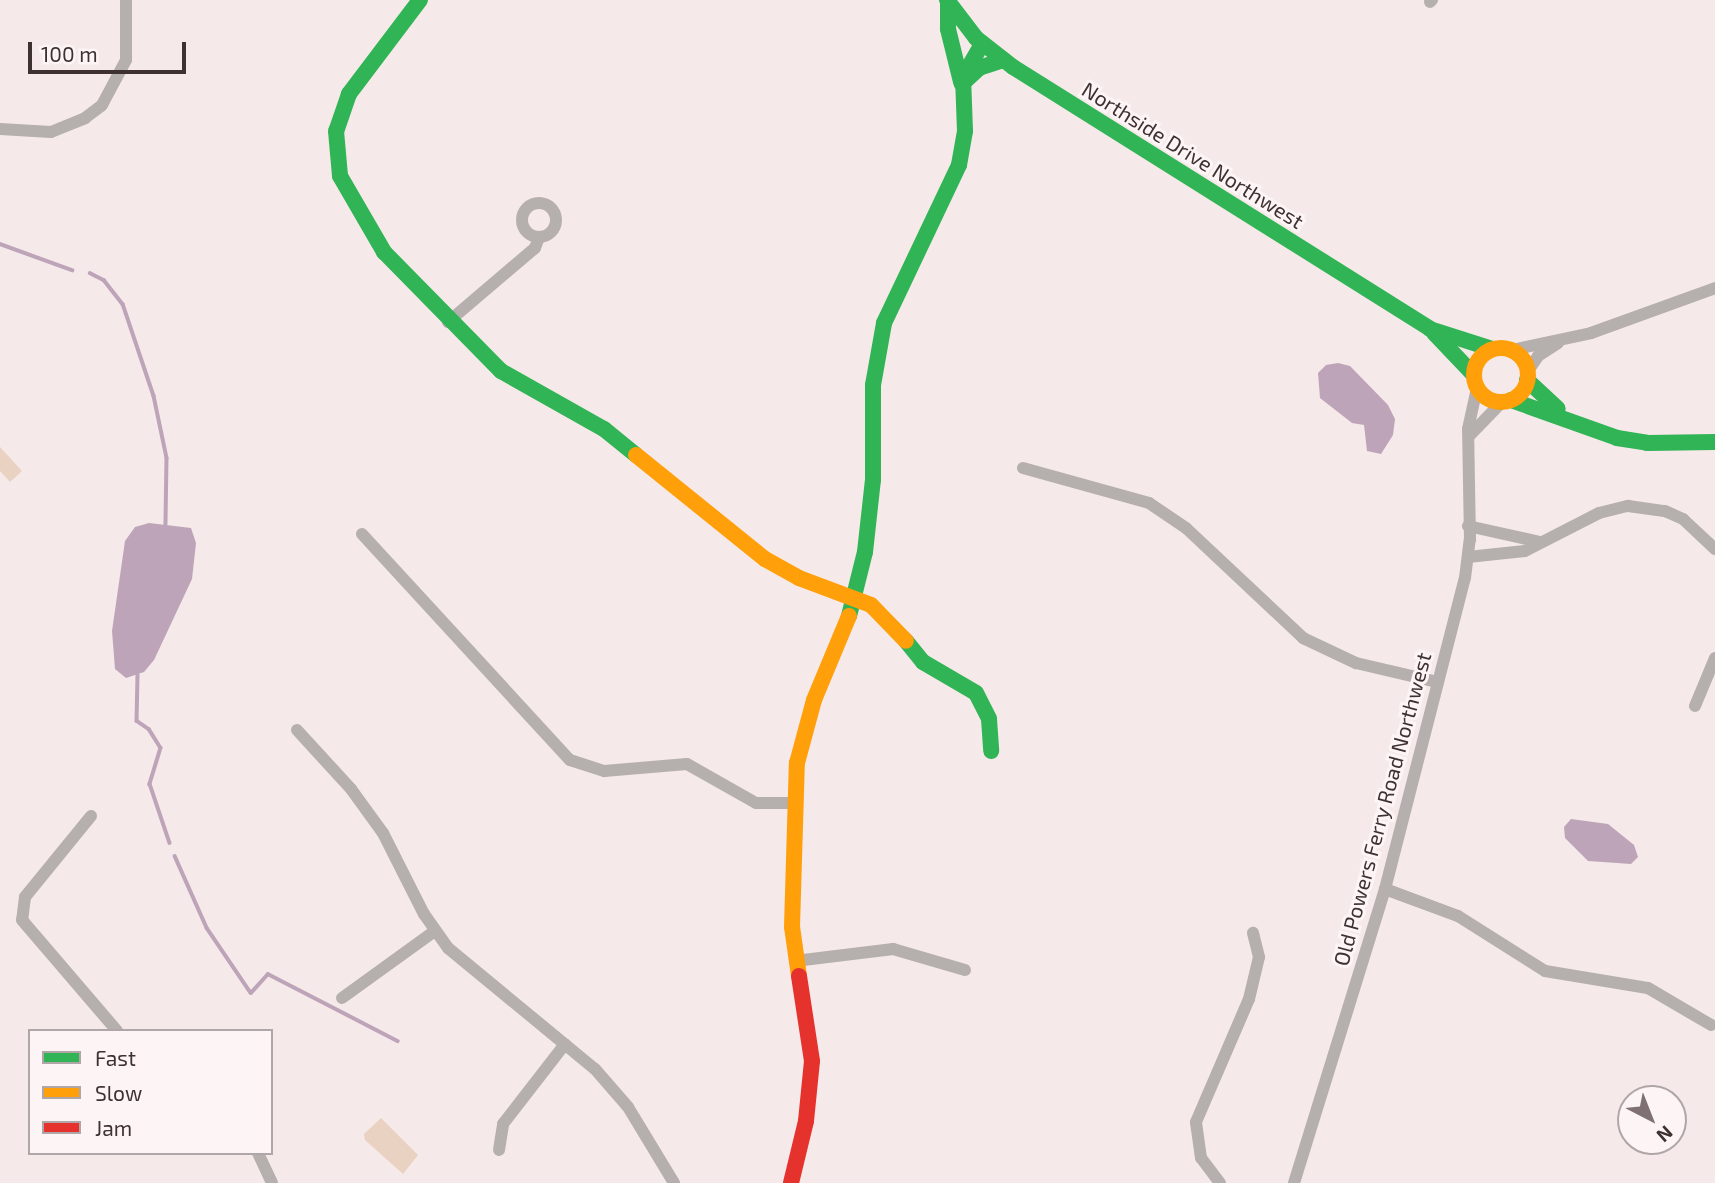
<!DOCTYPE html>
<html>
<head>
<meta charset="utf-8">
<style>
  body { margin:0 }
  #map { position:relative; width:1715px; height:1183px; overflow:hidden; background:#f6e9e9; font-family:"Exo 2",sans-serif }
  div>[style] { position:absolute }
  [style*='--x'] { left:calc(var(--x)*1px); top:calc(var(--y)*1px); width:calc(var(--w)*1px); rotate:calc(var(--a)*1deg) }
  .green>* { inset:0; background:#e9d2c1 }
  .water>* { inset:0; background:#bda4b8 }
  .stream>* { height:3.5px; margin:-1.75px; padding:0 1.75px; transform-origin:1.75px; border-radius:1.75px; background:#bda4b8 }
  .street>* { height:12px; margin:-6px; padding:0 6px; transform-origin:6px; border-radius:6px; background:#b5afae }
  .street>.ring { margin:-6px; padding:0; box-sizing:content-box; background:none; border:12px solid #b5afae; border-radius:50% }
  .fast>* { height:16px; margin:-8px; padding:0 8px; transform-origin:8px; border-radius:8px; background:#30b455 }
  .slow>* { height:16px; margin:-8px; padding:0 8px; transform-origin:8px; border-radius:8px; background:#ff9f0a }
  .slow>.ring { margin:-8px; padding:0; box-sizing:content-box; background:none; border:16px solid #ff9f0a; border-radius:50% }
  .jam>* { height:16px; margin:-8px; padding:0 8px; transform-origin:8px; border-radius:8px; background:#e5322d }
  span { translate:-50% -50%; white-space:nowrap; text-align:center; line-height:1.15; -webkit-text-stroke:6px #fdf5f5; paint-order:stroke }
  .street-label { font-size:21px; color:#3f3031 }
  .legend { position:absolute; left:28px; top:1029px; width:245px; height:126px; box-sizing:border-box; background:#fdf5f5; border:2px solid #b1a6a7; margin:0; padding:9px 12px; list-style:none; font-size:21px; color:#3f3031 }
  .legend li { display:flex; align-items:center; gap:14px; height:35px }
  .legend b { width:35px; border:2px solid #b1a6a7 }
  .north { position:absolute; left:1617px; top:1085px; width:70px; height:70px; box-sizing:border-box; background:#fdf5f5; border:2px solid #b1a6a7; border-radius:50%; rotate:138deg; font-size:19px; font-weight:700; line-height:28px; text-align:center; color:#3f3031 }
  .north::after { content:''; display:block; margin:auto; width:24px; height:32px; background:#7f7171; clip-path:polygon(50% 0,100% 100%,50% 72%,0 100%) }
  .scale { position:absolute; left:28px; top:42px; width:158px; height:32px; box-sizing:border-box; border:4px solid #3f3031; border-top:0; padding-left:9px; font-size:21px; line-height:24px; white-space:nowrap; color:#3f3031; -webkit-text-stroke:5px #fdf5f5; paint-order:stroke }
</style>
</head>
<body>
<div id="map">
  <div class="green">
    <div style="clip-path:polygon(0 447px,22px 471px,10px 482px,0 471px)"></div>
    <div style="clip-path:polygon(381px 1118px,418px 1155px,403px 1174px,365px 1140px,364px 1134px)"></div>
  </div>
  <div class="water">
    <div style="clip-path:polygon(1338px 363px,1350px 366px,1388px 405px,1395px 419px,1393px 435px,1381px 454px,1367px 451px,1364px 425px,1352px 423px,1320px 398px,1318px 373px,1326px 365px)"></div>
    <div style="clip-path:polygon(149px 523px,191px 528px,196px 543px,192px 579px,154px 660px,144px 672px,126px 678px,115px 669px,112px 631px,125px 541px,135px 527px)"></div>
    <div style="clip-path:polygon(1571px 819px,1608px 824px,1634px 845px,1638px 857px,1631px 864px,1588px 861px,1565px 838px,1564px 827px)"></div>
  </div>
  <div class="stream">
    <div style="--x:0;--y:244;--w:77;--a:19.9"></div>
    <div style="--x:90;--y:273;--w:16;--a:27"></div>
    <div style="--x:104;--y:280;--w:31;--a:52"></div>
    <div style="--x:123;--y:304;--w:97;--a:71.4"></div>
    <div style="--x:154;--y:396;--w:63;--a:78.2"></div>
    <div style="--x:167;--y:458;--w:66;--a:90.9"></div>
    <div style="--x:138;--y:675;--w:46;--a:91.2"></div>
    <div style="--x:137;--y:721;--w:14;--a:34"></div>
    <div style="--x:149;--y:729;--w:22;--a:58"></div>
    <div style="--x:161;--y:748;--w:38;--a:107"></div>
    <div style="--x:150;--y:784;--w:62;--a:71.3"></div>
    <div style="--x:175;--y:856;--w:79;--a:66"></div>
    <div style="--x:207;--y:928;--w:78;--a:55.9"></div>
    <div style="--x:251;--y:993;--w:25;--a:-48"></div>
    <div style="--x:268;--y:974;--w:146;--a:27.3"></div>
  </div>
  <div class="street">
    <div style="--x:1430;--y:2;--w:3;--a:-45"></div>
    <div style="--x:0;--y:129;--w:51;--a:3.4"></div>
    <div style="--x:51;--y:132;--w:37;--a:-22"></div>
    <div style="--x:85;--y:118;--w:21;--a:-37"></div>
    <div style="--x:102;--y:105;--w:51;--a:-61.9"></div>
    <div style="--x:126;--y:60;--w:60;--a:-90"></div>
    <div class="ring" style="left:522px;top:203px;width:22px;height:22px"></div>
    <div style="--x:448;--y:322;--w:114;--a:-40.4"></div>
    <div style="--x:535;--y:248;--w:12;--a:-70"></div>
    <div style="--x:1512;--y:350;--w:81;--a:-12.1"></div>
    <div style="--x:1591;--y:333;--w:132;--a:-19.9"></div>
    <div style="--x:1528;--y:371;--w:18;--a:-56"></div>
    <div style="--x:1538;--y:356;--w:24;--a:-33"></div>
    <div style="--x:1469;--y:436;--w:47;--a:-45.9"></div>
    <div style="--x:1023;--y:468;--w:131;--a:15.5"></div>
    <div style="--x:1149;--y:503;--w:45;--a:34"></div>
    <div style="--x:1186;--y:528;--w:161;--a:43.2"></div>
    <div style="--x:1303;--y:638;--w:59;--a:25.3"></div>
    <div style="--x:1356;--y:663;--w:83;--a:13.2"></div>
    <div style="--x:1468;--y:526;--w:74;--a:12.5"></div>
    <div style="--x:362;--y:534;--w:307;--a:47.4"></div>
    <div style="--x:570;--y:760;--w:36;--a:18"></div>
    <div style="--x:604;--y:771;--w:83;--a:-4.8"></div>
    <div style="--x:687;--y:764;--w:79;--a:29.5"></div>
    <div style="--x:756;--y:803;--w:38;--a:0"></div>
    <div style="--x:1468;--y:557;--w:57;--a:-6"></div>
    <div style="--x:1525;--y:551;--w:83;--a:-27.2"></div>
    <div style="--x:1599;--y:513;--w:30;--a:-14"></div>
    <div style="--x:1628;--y:506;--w:37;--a:8"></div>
    <div style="--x:1665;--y:511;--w:20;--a:24"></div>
    <div style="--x:1683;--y:519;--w:44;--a:43.2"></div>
    <div style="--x:1695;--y:706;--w:52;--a:-67.4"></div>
    <div style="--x:297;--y:730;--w:80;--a:47.5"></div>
    <div style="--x:351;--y:789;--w:54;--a:54"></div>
    <div style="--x:383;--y:833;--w:91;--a:63.2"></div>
    <div style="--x:424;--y:914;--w:42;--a:54.8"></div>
    <div style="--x:448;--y:948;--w:190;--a:39.5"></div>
    <div style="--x:595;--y:1069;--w:50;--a:49"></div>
    <div style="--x:628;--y:1107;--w:89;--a:58.8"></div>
    <div style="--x:91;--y:816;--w:104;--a:129.2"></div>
    <div style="--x:25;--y:897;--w:23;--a:97"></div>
    <div style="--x:22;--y:920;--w:146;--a:49.4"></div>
    <div style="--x:1385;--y:889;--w:78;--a:20.3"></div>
    <div style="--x:1458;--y:916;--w:103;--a:32.3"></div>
    <div style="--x:1545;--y:971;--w:104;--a:9.4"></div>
    <div style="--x:1648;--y:988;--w:73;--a:30.4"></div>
    <div style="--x:795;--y:961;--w:99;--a:-7"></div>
    <div style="--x:893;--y:949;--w:75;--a:16.3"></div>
    <div style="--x:342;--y:998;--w:115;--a:-35.8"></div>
    <div style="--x:499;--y:1150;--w:26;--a:-81"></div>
    <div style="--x:503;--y:1124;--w:101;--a:-52.2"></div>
    <div style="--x:258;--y:1153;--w:33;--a:65"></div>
    <div style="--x:1220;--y:1183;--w:31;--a:-127"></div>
    <div style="--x:1201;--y:1158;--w:36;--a:-98"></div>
    <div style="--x:1196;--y:1122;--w:134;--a:-66.7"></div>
    <div style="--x:1249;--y:999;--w:43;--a:-76.6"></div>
    <div style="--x:1259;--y:957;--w:25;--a:-104"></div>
    <div style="--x:1294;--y:1183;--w:308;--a:-72.8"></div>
    <div style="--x:1385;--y:889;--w:321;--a:-75.6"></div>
    <div style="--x:1465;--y:578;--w:38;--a:-83"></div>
    <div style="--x:1470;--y:540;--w:111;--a:-91"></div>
    <div style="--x:1468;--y:429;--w:42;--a:-77.6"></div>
  </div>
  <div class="fast">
    <div style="--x:420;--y:0;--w:118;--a:127.1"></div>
    <div style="--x:349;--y:94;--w:39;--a:109"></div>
    <div style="--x:336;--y:131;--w:45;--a:84.9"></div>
    <div style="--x:340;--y:176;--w:88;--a:59.9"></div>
    <div style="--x:384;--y:252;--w:167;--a:45.5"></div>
    <div style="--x:501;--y:371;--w:118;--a:29.4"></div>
    <div style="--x:604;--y:429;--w:41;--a:39.1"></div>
    <div style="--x:947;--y:0;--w:48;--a:52.7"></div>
    <div style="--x:976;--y:38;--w:47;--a:38.1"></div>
    <div style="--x:1013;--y:67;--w:492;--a:32.1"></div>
    <div style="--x:1430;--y:329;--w:65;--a:17.9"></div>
    <div style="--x:948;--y:4;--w:25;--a:90"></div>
    <div style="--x:948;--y:29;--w:55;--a:76.2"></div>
    <div style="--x:962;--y:84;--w:23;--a:-43"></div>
    <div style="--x:979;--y:68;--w:26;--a:-18"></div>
    <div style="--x:1434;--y:333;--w:57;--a:46.4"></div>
    <div style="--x:1527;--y:380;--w:42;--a:43.1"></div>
    <div style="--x:1511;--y:400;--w:113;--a:19.7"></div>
    <div style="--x:1617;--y:438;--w:30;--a:9"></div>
    <div style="--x:1647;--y:443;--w:68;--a:-0.8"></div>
    <div style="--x:849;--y:616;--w:66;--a:-76"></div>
    <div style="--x:865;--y:552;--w:72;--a:-83.7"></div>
    <div style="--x:873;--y:480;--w:95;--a:-90"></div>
    <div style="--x:873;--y:385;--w:63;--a:-79.9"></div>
    <div style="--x:884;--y:323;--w:175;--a:-64.6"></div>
    <div style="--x:959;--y:165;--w:35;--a:-80"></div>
    <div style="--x:965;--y:131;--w:54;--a:-92.1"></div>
    <div style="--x:963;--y:77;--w:38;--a:-60"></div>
    <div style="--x:906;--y:641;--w:27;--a:51"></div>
    <div style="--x:923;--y:662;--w:61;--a:30.3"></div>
    <div style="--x:976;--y:693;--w:29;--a:63"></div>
    <div style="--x:989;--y:719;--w:32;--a:86"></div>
  </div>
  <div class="slow">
    <div class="ring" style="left:1474px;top:348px;width:38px;height:38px"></div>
    <div style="--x:636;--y:455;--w:166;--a:38.9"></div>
    <div style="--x:765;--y:559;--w:39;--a:29"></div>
    <div style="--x:799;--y:578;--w:77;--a:20.6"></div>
    <div style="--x:871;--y:605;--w:50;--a:45.8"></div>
    <div style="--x:799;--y:976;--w:49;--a:-98.1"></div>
    <div style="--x:792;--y:927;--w:164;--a:-88.3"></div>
    <div style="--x:797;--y:763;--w:65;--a:-74.9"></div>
    <div style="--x:814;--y:700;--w:91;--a:-67.4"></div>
  </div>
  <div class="jam">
    <div style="--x:791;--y:1183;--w:64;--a:-76.4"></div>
    <div style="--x:806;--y:1121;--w:60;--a:-84.3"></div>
    <div style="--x:812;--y:1061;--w:86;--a:-98.7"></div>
  </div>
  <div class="street-label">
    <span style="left:1193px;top:155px;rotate:32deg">Northside Drive Northwest</span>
    <span style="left:1382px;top:809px;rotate:-75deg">Old Powers Ferry Road Northwest</span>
  </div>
  <ul class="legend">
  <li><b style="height:9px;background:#30b455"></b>Fast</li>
  <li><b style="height:9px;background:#ff9f0a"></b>Slow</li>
  <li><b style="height:9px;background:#e5322d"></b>Jam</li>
  </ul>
  <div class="north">N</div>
  <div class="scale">100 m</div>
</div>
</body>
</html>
